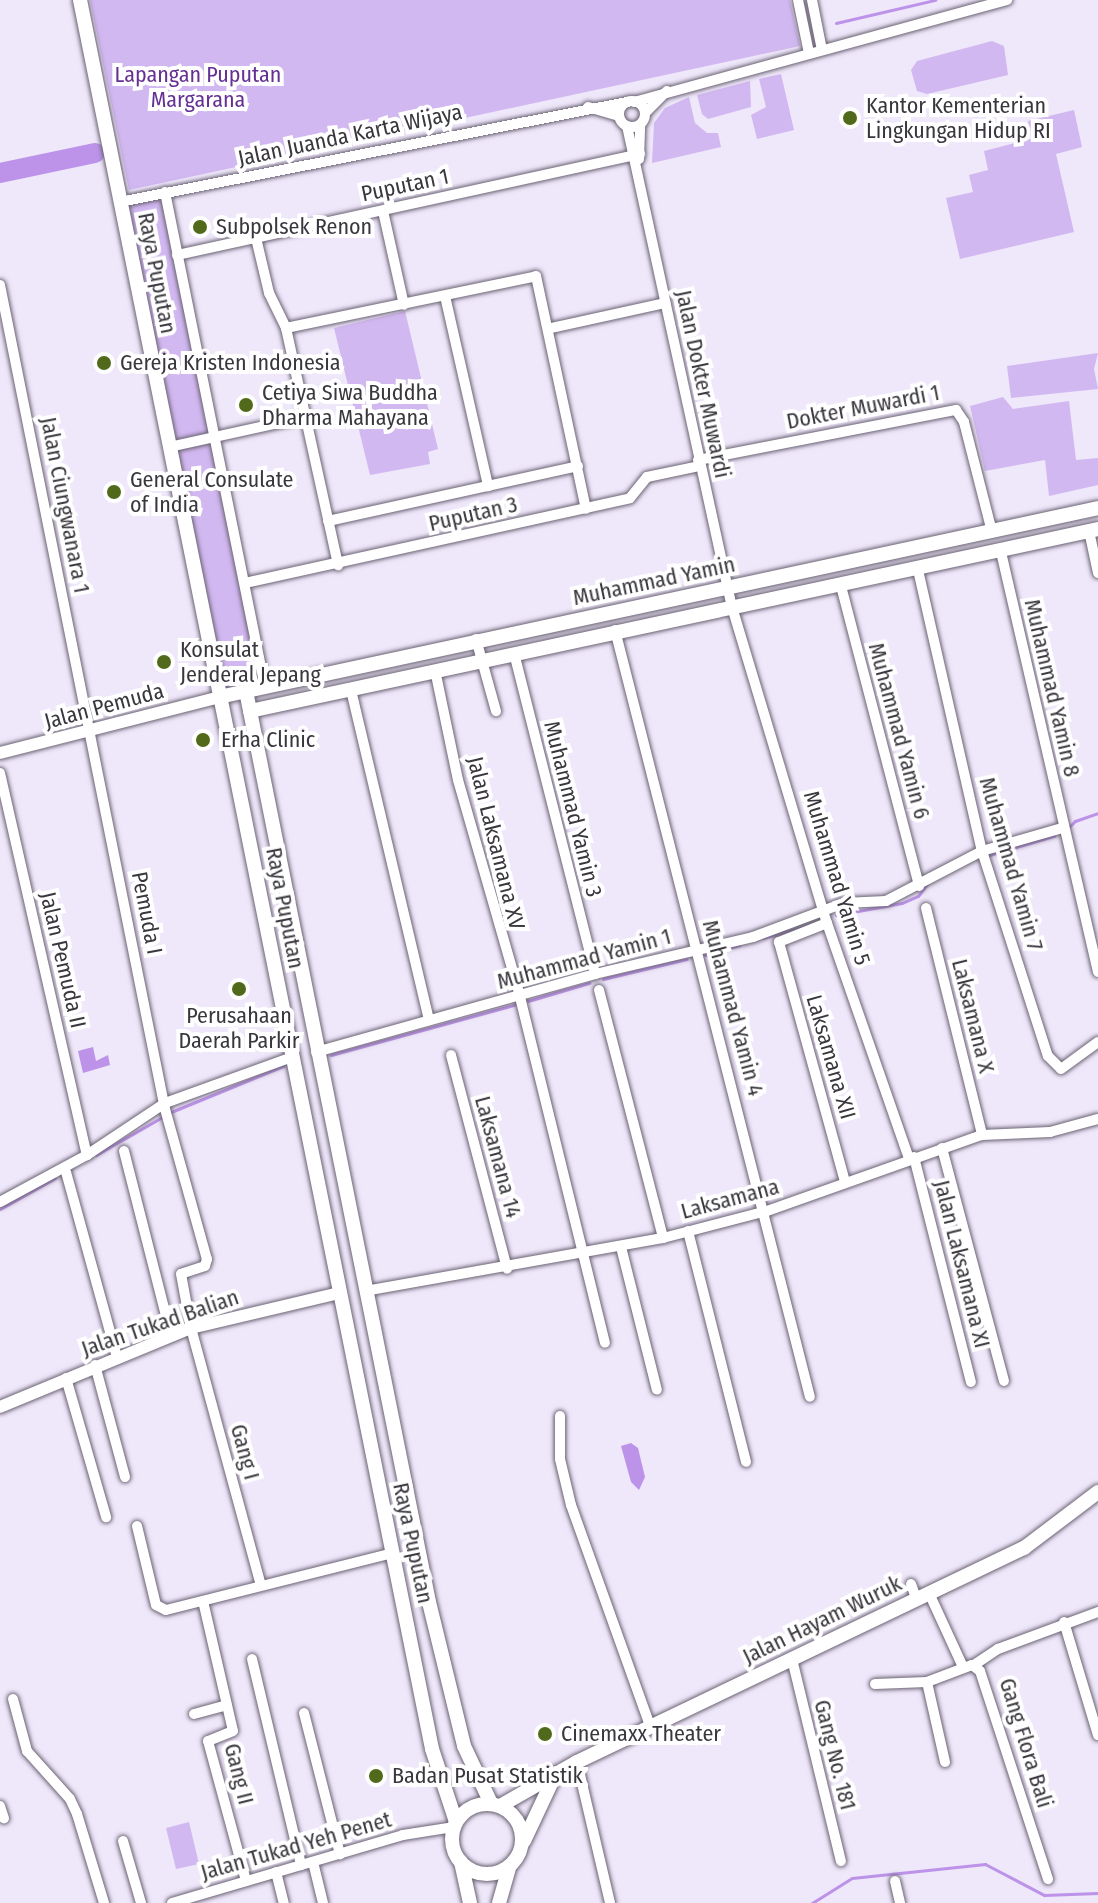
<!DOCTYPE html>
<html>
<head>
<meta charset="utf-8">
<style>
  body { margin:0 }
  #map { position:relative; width:1098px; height:1903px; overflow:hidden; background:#efe7fa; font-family:"Fira Sans Condensed",sans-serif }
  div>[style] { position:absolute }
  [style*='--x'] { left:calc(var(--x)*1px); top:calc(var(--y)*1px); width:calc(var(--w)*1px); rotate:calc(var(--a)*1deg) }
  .green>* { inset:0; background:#d2b8f1 }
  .water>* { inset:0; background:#bc93e9 }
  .stream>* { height:3px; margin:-1.5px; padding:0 1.5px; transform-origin:1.5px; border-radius:1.5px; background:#bc93e9 }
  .river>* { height:20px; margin:-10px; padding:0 10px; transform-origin:10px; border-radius:10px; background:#bc93e9 }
  .roads { filter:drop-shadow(0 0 2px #6a6373) drop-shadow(0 0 2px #6a6373) }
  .minor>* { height:10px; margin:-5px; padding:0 5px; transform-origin:5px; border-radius:5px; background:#fff }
  .minor>.ring { margin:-5px; padding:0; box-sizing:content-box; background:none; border:10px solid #fff; border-radius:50% }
  .tertiary>* { height:12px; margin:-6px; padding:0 6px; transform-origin:6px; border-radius:6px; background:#fff }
  .secondary>* { height:14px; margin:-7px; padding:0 7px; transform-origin:7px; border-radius:7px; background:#fff }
  .secondary>.ring { margin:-7px; padding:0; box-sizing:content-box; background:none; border:14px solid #fff; border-radius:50% }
  .dots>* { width:22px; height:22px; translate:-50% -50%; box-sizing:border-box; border:4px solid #fff; border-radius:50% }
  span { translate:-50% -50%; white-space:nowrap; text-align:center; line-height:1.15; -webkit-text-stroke:8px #fff; paint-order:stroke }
  .park-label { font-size:22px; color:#653093 }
  .poi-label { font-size:22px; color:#39363d }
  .left { translate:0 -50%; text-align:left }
  .street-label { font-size:22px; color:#39363d }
</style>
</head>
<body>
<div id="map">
  <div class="green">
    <div style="clip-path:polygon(90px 0,790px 0,800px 46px,129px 190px)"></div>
    <div style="clip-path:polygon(992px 41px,1004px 46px,1008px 75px,927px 94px,917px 91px,911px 70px,917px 61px)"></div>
    <div style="clip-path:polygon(781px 74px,794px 130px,757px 139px,751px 115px,766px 107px,759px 79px)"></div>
    <div style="clip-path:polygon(750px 81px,751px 107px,708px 119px,702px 114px,697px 95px)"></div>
    <div style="clip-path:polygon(689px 97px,695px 123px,707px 133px,718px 133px,721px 147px,652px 163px,654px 123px,665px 108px)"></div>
    <div style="clip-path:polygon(1074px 110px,1082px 147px,1056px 154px,1074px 232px,960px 259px,946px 198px,973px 192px,969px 175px,988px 170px,984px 151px,1031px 139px,1028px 121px)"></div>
    <div style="clip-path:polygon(165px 193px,263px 685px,221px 693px,123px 202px)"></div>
    <div style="clip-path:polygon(405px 311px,438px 449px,428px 452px,430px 464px,370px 475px,334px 328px)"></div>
    <div style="clip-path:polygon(1098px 353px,1094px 369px,1098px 389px,1011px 398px,1007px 366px)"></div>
    <div style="clip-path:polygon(1003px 397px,1013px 409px,1069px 401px,1076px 460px,1098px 458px,1098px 485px,1049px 496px,1045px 460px,985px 471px,970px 406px)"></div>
    <div style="clip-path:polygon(189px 1822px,199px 1864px,176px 1869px,166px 1828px)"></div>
  </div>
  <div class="water">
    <div style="clip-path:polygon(93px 1047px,96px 1061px,108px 1055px,110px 1065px,83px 1073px,78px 1051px)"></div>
    <div style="clip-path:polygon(631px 1443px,638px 1448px,645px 1477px,639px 1490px,631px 1482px,621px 1446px)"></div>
  </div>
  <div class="stream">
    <div style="--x:836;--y:23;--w:102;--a:-13.1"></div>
    <div style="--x:1068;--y:828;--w:10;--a:-45"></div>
    <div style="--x:1075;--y:821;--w:24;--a:-19"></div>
    <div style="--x:989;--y:855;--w:68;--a:-16.3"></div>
    <div style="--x:836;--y:915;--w:67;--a:-10.3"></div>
    <div style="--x:902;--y:903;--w:17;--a:-24"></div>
    <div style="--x:918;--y:896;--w:15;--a:-53"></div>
    <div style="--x:763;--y:938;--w:48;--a:-15.8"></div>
    <div style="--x:705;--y:955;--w:36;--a:-16"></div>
    <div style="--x:603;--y:979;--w:86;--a:-13.4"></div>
    <div style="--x:528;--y:1001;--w:64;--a:-16.4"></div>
    <div style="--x:331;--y:1055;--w:190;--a:-15.3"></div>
    <div style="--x:96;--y:1155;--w:86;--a:-29.8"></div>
    <div style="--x:171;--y:1112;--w:121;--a:-22.3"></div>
    <div style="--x:0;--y:1209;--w:63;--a:-29.4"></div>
    <div style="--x:812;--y:1903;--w:47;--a:-32"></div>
    <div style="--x:852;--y:1878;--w:134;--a:-6"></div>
    <div style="--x:985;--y:1864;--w:67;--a:27.7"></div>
    <div style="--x:1044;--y:1895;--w:54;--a:-2.1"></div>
  </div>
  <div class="river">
    <div style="--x:0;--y:173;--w:97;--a:-11.9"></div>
  </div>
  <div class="roads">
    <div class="minor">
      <div style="--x:798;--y:0;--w:54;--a:78.3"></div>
      <div style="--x:812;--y:0;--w:51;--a:78.7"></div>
      <div class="ring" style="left:619px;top:101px;width:16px;height:16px"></div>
      <div style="--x:634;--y:102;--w:387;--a:-15.3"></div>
      <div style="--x:588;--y:107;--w:32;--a:16"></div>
      <div style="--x:645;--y:113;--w:31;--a:-45"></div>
      <div style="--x:627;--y:126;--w:492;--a:77.7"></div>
      <div style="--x:732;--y:607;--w:330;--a:73.3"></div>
      <div style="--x:827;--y:923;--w:250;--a:70.8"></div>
      <div style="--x:639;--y:159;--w:34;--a:-88"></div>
      <div style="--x:165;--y:192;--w:505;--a:78.58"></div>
      <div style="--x:120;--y:202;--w:517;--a:-11.16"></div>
      <div style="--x:383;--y:211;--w:96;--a:77.4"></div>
      <div style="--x:256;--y:238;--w:57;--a:76.7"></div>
      <div style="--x:269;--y:293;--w:39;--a:64"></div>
      <div style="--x:286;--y:328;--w:243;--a:77.6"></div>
      <div style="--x:177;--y:255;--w:474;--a:-12.3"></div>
      <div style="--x:0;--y:285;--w:840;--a:78.68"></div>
      <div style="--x:165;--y:1109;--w:156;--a:74.4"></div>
      <div style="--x:207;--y:1259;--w:7;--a:106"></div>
      <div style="--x:205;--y:1266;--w:25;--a:162"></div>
      <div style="--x:181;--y:1274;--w:55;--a:79.5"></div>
      <div style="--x:191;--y:1328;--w:266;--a:74.8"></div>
      <div style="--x:445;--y:296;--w:195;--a:77.2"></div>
      <div style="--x:286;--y:328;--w:255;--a:-11.7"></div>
      <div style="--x:536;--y:276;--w:238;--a:77.9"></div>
      <div style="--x:551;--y:328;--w:117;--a:-12.4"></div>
      <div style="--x:169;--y:447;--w:139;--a:-12.4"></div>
      <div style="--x:698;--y:460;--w:263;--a:-11"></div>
      <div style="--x:956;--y:410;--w:14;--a:56"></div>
      <div style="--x:964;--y:422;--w:114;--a:75.7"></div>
      <div style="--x:328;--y:521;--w:256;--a:-12.4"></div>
      <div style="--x:1089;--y:531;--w:43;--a:77.9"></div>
      <div style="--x:1001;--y:552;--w:431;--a:77"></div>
      <div style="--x:918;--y:570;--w:288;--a:77.2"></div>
      <div style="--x:982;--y:851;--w:215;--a:72.2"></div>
      <div style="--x:1048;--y:1056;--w:18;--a:45"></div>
      <div style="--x:1061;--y:1069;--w:46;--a:-36.1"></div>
      <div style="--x:245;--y:583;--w:394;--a:-12.4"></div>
      <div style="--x:630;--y:498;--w:27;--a:-51"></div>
      <div style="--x:647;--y:477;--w:53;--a:-11.9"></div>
      <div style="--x:841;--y:586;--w:310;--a:75.4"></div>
      <div style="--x:615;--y:630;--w:791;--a:75.74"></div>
      <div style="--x:476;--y:639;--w:75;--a:74.5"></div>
      <div style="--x:514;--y:653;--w:331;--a:75.8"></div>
      <div style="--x:435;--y:670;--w:112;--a:78.2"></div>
      <div style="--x:458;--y:780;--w:222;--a:74"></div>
      <div style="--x:519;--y:993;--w:360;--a:76.2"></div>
      <div style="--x:351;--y:690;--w:339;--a:76.7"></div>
      <div style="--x:0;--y:773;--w:392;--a:77.2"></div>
      <div style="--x:926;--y:908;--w:234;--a:76.1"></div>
      <div style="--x:827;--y:923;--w:52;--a:158.4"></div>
      <div style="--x:779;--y:942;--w:249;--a:74.6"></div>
      <div style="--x:599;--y:990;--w:256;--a:75.5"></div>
      <div style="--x:316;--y:1052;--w:290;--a:-15.6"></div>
      <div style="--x:595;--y:974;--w:162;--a:-13.2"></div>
      <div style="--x:753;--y:937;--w:97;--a:-20.5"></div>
      <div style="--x:844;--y:903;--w:42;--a:-2.7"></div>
      <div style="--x:886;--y:901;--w:108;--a:-27.5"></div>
      <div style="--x:982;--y:851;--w:83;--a:-16"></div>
      <div style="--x:451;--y:1055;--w:221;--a:75.3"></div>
      <div style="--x:942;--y:1148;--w:241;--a:75.1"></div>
      <div style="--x:124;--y:1151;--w:190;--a:75.7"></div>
      <div style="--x:914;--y:1157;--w:232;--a:75.8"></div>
      <div style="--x:66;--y:1172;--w:192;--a:74.6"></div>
      <div style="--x:0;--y:1202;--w:99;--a:-28.4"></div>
      <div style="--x:87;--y:1155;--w:94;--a:-33.7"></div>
      <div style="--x:165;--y:1103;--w:135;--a:-19.9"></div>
      <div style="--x:688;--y:1231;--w:238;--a:75.9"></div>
      <div style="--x:621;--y:1247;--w:147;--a:75.9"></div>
      <div style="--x:365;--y:1291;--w:303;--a:-10.1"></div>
      <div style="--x:663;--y:1238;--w:107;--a:-14.6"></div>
      <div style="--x:767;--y:1211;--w:228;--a:-19.5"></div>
      <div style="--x:982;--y:1135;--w:68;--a:-2.5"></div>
      <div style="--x:1050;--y:1132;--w:50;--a:-15.2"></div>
      <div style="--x:95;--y:1365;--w:116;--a:75"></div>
      <div style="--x:66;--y:1378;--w:145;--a:73.9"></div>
      <div style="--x:560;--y:1416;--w:43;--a:90"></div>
      <div style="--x:560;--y:1459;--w:47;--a:76.6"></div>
      <div style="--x:571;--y:1505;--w:237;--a:70.3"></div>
      <div style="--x:137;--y:1526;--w:81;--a:76.5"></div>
      <div style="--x:156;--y:1605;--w:11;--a:27"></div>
      <div style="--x:166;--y:1610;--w:234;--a:-14.1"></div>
      <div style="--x:911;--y:1584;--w:15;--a:70"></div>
      <div style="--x:929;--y:1593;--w:81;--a:65.3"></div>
      <div style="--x:203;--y:1601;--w:133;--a:77"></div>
      <div style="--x:233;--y:1731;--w:27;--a:158"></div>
      <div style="--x:208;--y:1741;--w:145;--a:74.8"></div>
      <div style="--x:1064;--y:1622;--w:118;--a:73.3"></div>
      <div style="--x:252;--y:1659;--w:212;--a:76.6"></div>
      <div style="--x:792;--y:1659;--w:208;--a:76.4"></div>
      <div style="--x:974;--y:1665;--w:29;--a:-34"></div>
      <div style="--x:998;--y:1649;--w:107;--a:-20.3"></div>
      <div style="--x:927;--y:1682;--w:82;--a:77.3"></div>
      <div style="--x:875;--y:1684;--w:52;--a:-2.2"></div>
      <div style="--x:927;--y:1682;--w:48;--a:-20.7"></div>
      <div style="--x:972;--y:1665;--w:10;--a:37"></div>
      <div style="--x:980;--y:1671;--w:219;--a:71.9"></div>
      <div style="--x:13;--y:1699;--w:54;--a:74.9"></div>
      <div style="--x:27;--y:1751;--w:64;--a:48.1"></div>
      <div style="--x:70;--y:1799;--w:17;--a:65"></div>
      <div style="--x:77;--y:1814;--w:93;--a:73.1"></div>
      <div style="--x:304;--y:1713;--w:146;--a:75.7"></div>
      <div style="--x:194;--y:1714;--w:34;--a:-15"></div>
      <div style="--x:577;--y:1762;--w:145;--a:76.8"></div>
      <div style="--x:0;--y:1806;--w:13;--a:72"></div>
      <div style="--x:123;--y:1841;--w:65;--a:73.8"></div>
      <div style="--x:313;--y:1862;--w:42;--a:76.3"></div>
      <div style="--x:276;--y:1872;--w:32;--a:76"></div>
      <div style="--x:895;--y:1881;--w:23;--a:77"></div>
      <div style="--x:172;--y:1903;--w:241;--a:-16.4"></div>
      <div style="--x:403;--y:1835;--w:52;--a:-8.9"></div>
    </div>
    <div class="tertiary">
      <div style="--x:0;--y:753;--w:226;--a:-14.3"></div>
      <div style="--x:0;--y:1407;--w:207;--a:-22.5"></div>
      <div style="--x:191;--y:1328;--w:152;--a:-13.3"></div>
    </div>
    <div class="secondary">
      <div style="--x:80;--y:0;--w:1784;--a:78.62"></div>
      <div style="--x:432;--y:1749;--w:77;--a:71.8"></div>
      <div style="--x:246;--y:691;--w:929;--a:78.64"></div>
      <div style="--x:429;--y:1602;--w:148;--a:76.3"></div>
      <div style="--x:464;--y:1746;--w:63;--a:64.7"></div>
      <div style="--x:219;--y:697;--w:899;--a:-12.13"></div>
      <div style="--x:250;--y:711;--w:867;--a:-12.11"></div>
      <div class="ring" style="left:452px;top:1804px;width:56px;height:56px"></div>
      <div style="--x:500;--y:1806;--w:89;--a:-29.7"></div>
      <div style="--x:577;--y:1762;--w:496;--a:-25.6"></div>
      <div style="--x:1024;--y:1548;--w:93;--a:-37.1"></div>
      <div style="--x:524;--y:1841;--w:75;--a:-64.8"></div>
      <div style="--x:461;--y:1862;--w:42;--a:77.6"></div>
      <div style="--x:499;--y:1903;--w:37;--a:-74"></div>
    </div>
  </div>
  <div class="dots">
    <div style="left:850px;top:118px;background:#51691a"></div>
    <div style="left:200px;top:227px;background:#51691a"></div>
    <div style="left:104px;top:363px;background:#51691a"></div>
    <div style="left:246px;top:405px;background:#51691a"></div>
    <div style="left:114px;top:492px;background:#51691a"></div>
    <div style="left:164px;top:662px;background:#51691a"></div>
    <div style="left:203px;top:740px;background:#51691a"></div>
    <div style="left:239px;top:989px;background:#51691a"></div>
    <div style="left:545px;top:1734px;background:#51691a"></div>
    <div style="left:376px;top:1776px;background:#51691a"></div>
  </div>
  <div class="park-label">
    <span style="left:198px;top:87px">Lapangan Puputan<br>Margarana</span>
  </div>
  <div class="poi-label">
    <span class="left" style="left:866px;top:118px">Kantor Kementerian<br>Lingkungan Hidup RI</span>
    <span class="left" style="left:216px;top:227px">Subpolsek Renon</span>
    <span class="left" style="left:120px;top:363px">Gereja Kristen Indonesia</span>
    <span class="left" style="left:262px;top:405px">Cetiya Siwa Buddha<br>Dharma Mahayana</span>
    <span class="left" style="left:130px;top:492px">General Consulate<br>of India</span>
    <span class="left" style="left:180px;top:662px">Konsulat<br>Jenderal Jepang</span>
    <span class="left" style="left:221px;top:740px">Erha Clinic</span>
    <span style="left:239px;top:1028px">Perusahaan<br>Daerah Parkir</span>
    <span class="left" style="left:561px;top:1734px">Cinemaxx Theater</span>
    <span class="left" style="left:392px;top:1776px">Badan Pusat Statistik</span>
  </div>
  <div class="street-label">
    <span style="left:350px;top:135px;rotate:-12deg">Jalan Juanda Karta Wijaya</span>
    <span style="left:405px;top:185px;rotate:-12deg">Puputan 1</span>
    <span style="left:157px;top:273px;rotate:79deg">Raya Puputan</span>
    <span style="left:703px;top:384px;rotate:78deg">Jalan Dokter Muwardi</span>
    <span style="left:863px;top:407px;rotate:-11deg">Dokter Muwardi 1</span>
    <span style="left:65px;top:505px;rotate:79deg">Jalan Ciungwanara 1</span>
    <span style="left:473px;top:514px;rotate:-13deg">Puputan 3</span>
    <span style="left:654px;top:581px;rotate:-12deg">Muhammad Yamin</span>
    <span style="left:1052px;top:688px;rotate:77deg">Muhammad Yamin 8</span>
    <span style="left:104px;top:706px;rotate:-15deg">Jalan Pemuda</span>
    <span style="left:899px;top:731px;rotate:75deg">Muhammad Yamin 6</span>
    <span style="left:573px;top:809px;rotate:76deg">Muhammad Yamin 3</span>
    <span style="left:496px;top:843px;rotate:76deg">Jalan Laksamana XV</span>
    <span style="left:1011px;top:864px;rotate:74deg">Muhammad Yamin 7</span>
    <span style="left:837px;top:878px;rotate:73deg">Muhammad Yamin 5</span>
    <span style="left:285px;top:908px;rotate:79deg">Raya Puputan</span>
    <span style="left:147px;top:913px;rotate:79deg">Pemuda I</span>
    <span style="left:584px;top:959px;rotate:-15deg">Muhammad Yamin 1</span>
    <span style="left:63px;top:960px;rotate:77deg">Jalan Pemuda II</span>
    <span style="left:733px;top:1008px;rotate:75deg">Muhammad Yamin 4</span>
    <span style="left:973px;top:1016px;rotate:76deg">Laksamana X</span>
    <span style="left:831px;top:1057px;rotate:74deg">Laksamana XII</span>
    <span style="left:498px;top:1157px;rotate:75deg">Laksamana 14</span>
    <span style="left:730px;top:1199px;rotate:-15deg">Laksamana</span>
    <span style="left:962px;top:1264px;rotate:76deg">Jalan Laksamana XI</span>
    <span style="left:160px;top:1323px;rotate:-19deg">Jalan Tukad Balian</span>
    <span style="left:245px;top:1452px;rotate:75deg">Gang I</span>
    <span style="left:413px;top:1543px;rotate:78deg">Raya Puputan</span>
    <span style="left:822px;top:1620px;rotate:-26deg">Jalan Hayam Wuruk</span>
    <span style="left:1026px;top:1743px;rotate:73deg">Gang Flora Bali</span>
    <span style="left:835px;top:1755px;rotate:76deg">Gang No. 181</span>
    <span style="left:239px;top:1774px;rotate:76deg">Gang II</span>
    <span style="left:296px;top:1846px;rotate:-16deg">Jalan Tukad Yeh Penet</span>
  </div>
</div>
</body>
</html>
